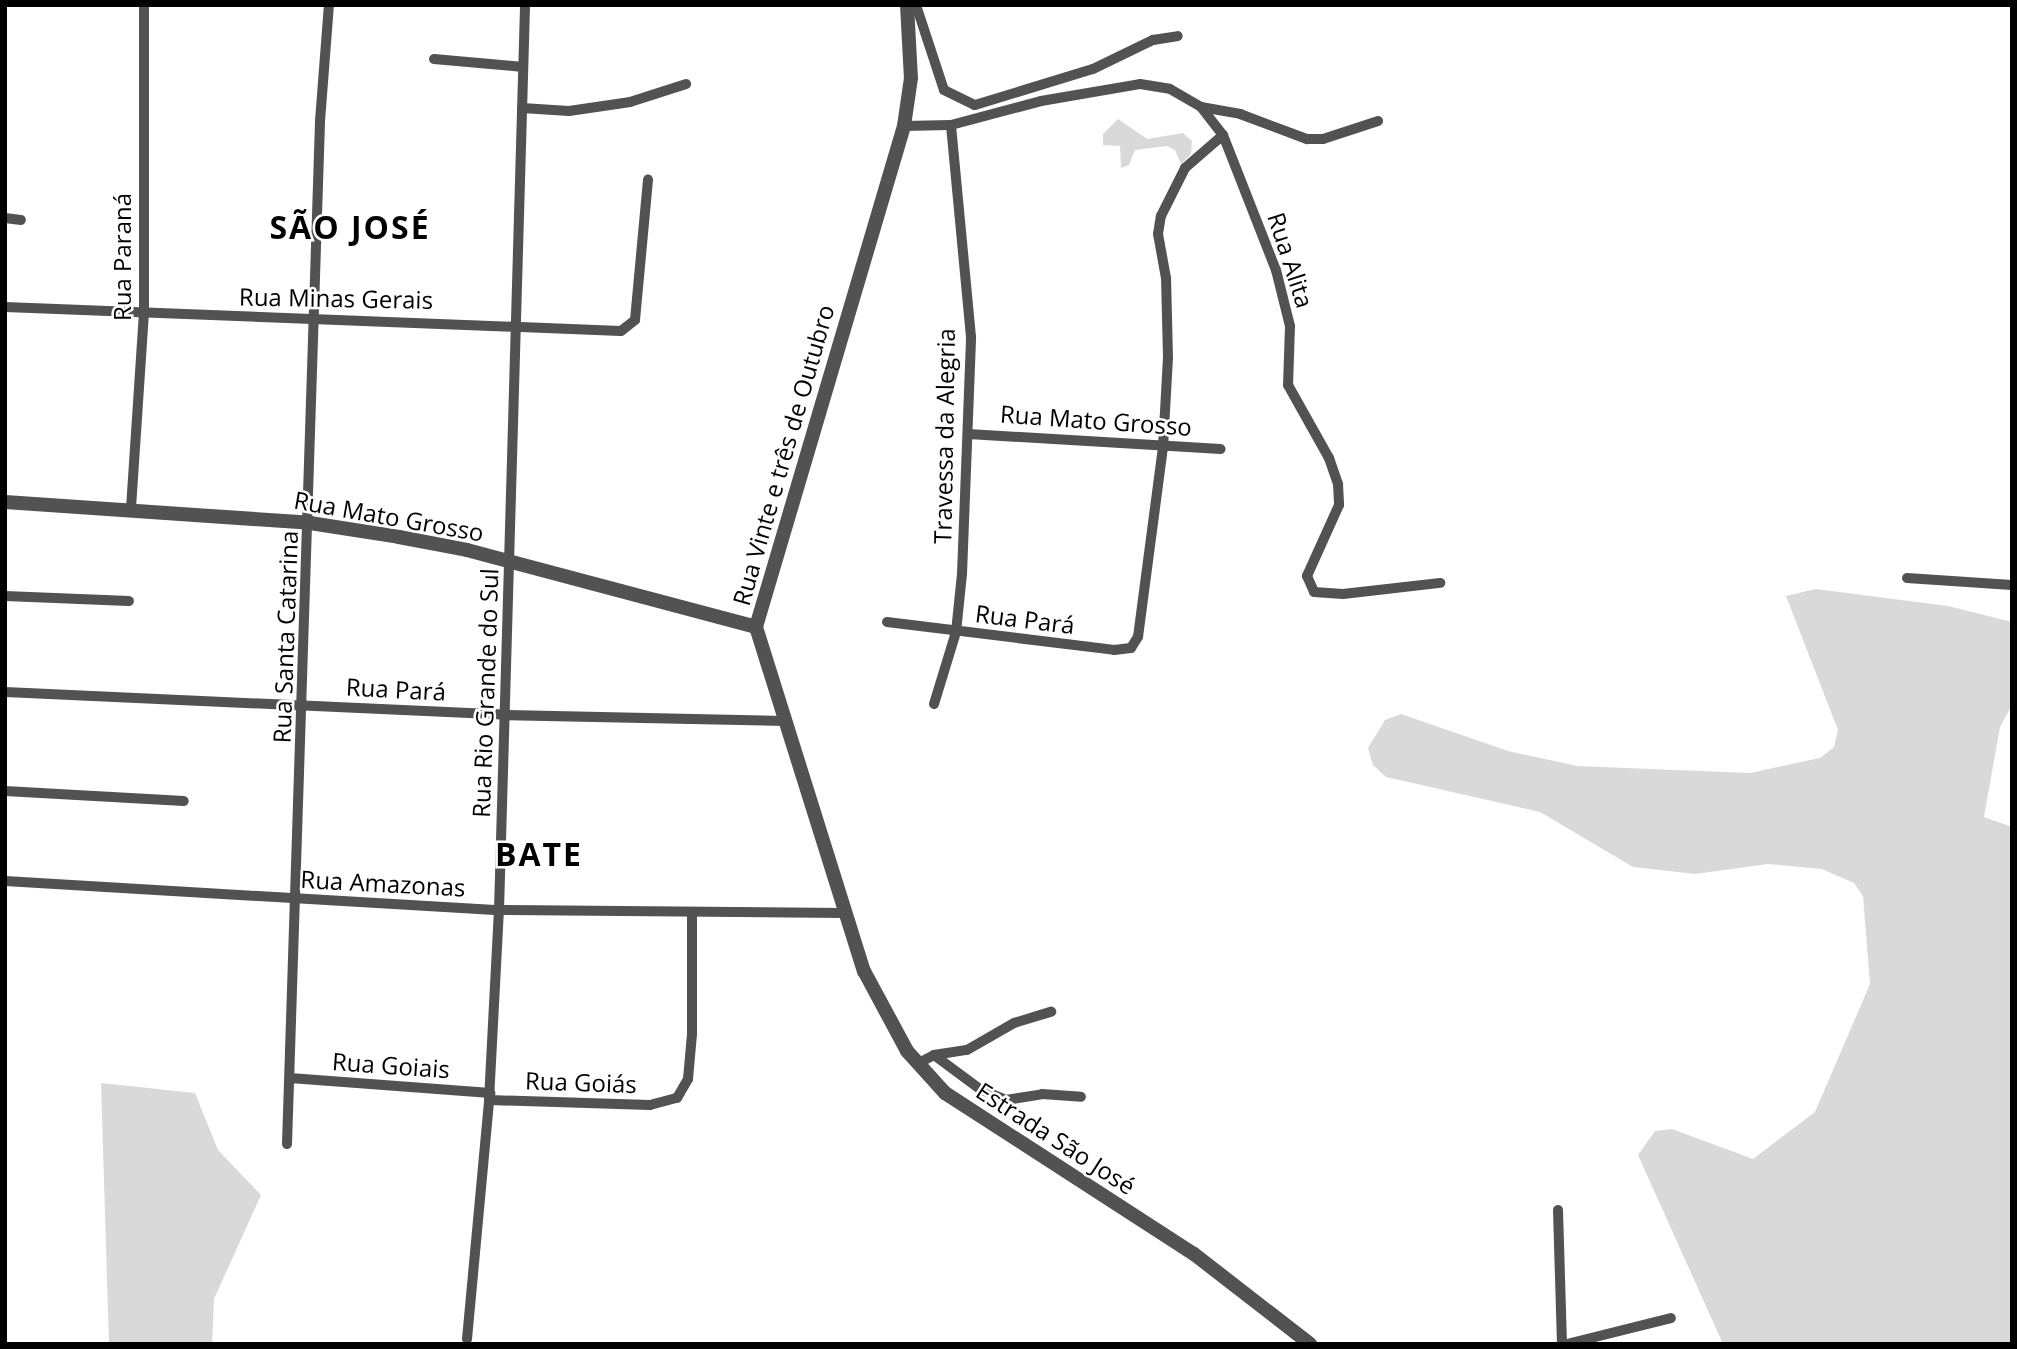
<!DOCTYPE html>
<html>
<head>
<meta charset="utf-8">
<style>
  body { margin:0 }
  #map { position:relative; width:2017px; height:1349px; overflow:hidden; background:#fff; font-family:"Open Sans",sans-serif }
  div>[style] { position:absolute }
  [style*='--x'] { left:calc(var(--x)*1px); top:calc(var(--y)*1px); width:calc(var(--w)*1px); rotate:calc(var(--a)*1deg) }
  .green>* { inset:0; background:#d9d9d9 }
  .minor>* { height:10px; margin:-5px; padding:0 5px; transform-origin:5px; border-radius:5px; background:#525252 }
  .tertiary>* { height:14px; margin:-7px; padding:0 7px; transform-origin:7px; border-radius:7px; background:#525252 }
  span { translate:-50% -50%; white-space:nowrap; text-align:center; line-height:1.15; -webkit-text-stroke:5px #fff; paint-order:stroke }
  .street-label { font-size:24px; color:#000 }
  .district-label { font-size:32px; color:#000; font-weight:700; letter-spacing:2px }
  .frame { position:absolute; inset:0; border:7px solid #000; pointer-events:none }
</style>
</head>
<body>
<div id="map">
  <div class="green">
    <div style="clip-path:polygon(1118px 119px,1147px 139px,1183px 133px,1192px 141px,1191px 154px,1181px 164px,1175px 150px,1167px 146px,1135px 150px,1129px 165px,1121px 168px,1120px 146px,1103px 145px,1103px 134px)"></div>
    <div style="clip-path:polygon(1816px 589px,1948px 606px,2012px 622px,2012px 705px,2000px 727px,1984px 817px,2012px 827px,2012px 1344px,1723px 1344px,1638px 1155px,1655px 1131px,1672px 1129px,1753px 1159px,1815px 1112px,1870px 984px,1863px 896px,1854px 883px,1822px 869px,1768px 864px,1695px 874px,1633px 867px,1540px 812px,1386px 777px,1373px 765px,1368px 748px,1385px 720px,1401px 714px,1508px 751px,1577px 766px,1750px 773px,1820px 758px,1834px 747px,1838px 730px,1786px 596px)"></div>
    <div style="clip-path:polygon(101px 1083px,195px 1093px,218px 1150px,261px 1195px,214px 1299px,212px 1344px,109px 1344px)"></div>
  </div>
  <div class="minor">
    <div style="--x:916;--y:5;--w:89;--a:71.8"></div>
    <div style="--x:944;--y:90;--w:34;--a:26"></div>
    <div style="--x:975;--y:105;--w:123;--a:-17"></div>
    <div style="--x:1093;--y:69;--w:67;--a:-25.8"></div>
    <div style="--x:1153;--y:40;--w:25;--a:-9"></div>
    <div style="--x:434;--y:59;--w:89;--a:5.1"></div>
    <div style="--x:1201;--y:107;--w:40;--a:10"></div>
    <div style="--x:1240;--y:114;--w:72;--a:20.5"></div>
    <div style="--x:1307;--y:139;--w:16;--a:0"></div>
    <div style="--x:1323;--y:139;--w:58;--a:-18.1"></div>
    <div style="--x:522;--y:108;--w:47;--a:3.7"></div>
    <div style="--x:569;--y:111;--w:62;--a:-8.4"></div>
    <div style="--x:630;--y:102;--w:59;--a:-17.8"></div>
    <div style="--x:904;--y:126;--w:47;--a:-1.2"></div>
    <div style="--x:951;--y:125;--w:93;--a:-14.9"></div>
    <div style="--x:1041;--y:101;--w:100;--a:-9.7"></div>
    <div style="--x:1140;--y:84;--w:30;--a:9"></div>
    <div style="--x:1170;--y:89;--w:36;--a:30"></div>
    <div style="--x:1201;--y:107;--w:36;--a:52"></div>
    <div style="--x:1223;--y:135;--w:145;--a:68.6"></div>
    <div style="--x:1276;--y:270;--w:58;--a:76"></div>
    <div style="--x:1290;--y:326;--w:59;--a:91.9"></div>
    <div style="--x:1288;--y:385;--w:84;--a:60.7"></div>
    <div style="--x:1329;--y:458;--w:28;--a:71"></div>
    <div style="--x:1338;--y:484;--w:21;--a:87"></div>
    <div style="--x:1339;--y:505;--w:78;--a:114.3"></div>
    <div style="--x:1307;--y:576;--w:17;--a:66"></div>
    <div style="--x:1314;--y:592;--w:29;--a:4"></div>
    <div style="--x:1343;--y:594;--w:98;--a:-6.5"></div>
    <div style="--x:5;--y:218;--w:16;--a:7"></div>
    <div style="--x:5;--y:307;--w:616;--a:2.23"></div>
    <div style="--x:621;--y:331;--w:18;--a:-38"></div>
    <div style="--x:635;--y:320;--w:141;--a:-84.7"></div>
    <div style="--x:968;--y:434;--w:253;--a:3.4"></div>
    <div style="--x:131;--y:508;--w:194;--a:-86.2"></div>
    <div style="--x:144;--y:314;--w:309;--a:-90"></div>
    <div style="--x:1907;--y:578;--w:105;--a:3.8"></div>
    <div style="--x:5;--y:596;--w:124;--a:2.3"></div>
    <div style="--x:887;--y:622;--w:229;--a:7"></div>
    <div style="--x:1114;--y:650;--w:17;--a:-7"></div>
    <div style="--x:1131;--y:648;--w:13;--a:-58"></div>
    <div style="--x:1138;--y:637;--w:192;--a:-82.5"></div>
    <div style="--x:1163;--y:447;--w:89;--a:-86.8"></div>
    <div style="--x:1168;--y:358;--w:80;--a:-91.4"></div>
    <div style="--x:1166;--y:278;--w:45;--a:-100.3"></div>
    <div style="--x:1158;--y:234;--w:18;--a:-81"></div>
    <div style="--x:1161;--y:216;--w:54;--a:-63.4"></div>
    <div style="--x:1185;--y:168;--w:50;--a:-41"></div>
    <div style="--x:5;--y:692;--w:498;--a:2.6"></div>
    <div style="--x:502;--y:715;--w:284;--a:1.2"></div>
    <div style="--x:934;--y:704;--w:75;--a:-73"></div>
    <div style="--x:956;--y:632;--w:58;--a:-84.1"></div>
    <div style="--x:962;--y:574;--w:237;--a:-87.8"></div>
    <div style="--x:971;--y:337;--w:213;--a:-95.4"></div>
    <div style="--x:5;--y:791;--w:179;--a:3.2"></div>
    <div style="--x:5;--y:881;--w:495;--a:3.4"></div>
    <div style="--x:499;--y:910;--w:345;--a:0.5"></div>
    <div style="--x:934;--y:1055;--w:33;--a:-9"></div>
    <div style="--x:967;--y:1050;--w:54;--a:-29.9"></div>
    <div style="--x:1014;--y:1023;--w:39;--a:-17"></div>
    <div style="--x:917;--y:1064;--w:19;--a:-28"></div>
    <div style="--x:934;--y:1055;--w:57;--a:36.5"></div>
    <div style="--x:980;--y:1089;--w:28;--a:23"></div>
    <div style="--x:1006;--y:1100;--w:36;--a:-9"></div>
    <div style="--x:1042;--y:1094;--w:39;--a:4"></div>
    <div style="--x:290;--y:1078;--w:201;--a:4.3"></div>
    <div style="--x:489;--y:1100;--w:161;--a:1.8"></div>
    <div style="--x:650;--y:1105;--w:28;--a:-15"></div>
    <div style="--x:677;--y:1098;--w:22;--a:-60"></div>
    <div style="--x:688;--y:1079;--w:45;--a:-84.9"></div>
    <div style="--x:692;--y:1034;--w:120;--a:-90"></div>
    <div style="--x:287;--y:1144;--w:1024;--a:-88.15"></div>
    <div style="--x:320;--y:121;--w:116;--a:-85.6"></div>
    <div style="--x:1558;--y:1210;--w:134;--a:88.3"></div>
    <div style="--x:467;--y:1339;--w:240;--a:-84.7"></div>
    <div style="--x:489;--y:1100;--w:190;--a:-87"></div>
    <div style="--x:499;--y:910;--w:905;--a:-88.35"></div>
    <div style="--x:1567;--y:1344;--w:107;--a:-14"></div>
  </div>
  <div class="tertiary">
    <div style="--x:907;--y:5;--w:73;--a:86.9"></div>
    <div style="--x:911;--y:78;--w:49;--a:98.3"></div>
    <div style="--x:904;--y:126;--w:522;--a:106.46"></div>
    <div style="--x:756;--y:627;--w:361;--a:72.6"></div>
    <div style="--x:864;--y:971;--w:91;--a:61.7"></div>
    <div style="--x:907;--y:1051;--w:57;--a:47.9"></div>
    <div style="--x:945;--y:1093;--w:297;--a:32.9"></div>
    <div style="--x:1194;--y:1254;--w:147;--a:37.8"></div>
    <div style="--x:5;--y:502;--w:306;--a:3.9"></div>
    <div style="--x:310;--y:523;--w:90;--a:8.9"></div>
    <div style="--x:399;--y:537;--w:69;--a:10.8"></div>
    <div style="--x:467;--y:550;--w:299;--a:14.9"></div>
  </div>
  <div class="street-label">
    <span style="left:122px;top:257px;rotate:-90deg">Rua Paraná</span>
    <span style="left:1291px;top:260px;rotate:72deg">Rua Alita</span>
    <span style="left:336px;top:298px;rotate:1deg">Rua Minas Gerais</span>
    <span style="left:1096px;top:420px;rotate:4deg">Rua Mato Grosso</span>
    <span style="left:944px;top:436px;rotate:-89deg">Travessa da Alegria</span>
    <span style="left:783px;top:455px;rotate:-74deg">Rua Vinte e três de Outubro</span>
    <span style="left:389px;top:516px;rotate:10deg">Rua Mato Grosso</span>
    <span style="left:1025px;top:619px;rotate:7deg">Rua Pará</span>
    <span style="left:285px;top:637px;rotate:-88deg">Rua Santa Catarina</span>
    <span style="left:396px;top:689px;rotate:3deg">Rua Pará</span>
    <span style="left:485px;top:693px;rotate:-88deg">Rua Rio Grande do Sul</span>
    <span style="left:383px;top:883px;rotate:3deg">Rua Amazonas</span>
    <span style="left:391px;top:1065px;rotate:4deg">Rua Goiais</span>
    <span style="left:581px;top:1082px;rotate:2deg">Rua Goiás</span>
    <span style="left:1056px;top:1138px;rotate:33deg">Estrada São José</span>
  </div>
  <div class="district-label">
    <span style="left:350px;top:227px">SÃO JOSÉ</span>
    <span style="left:539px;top:854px">BATE</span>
  </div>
  <div class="frame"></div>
</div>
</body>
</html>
